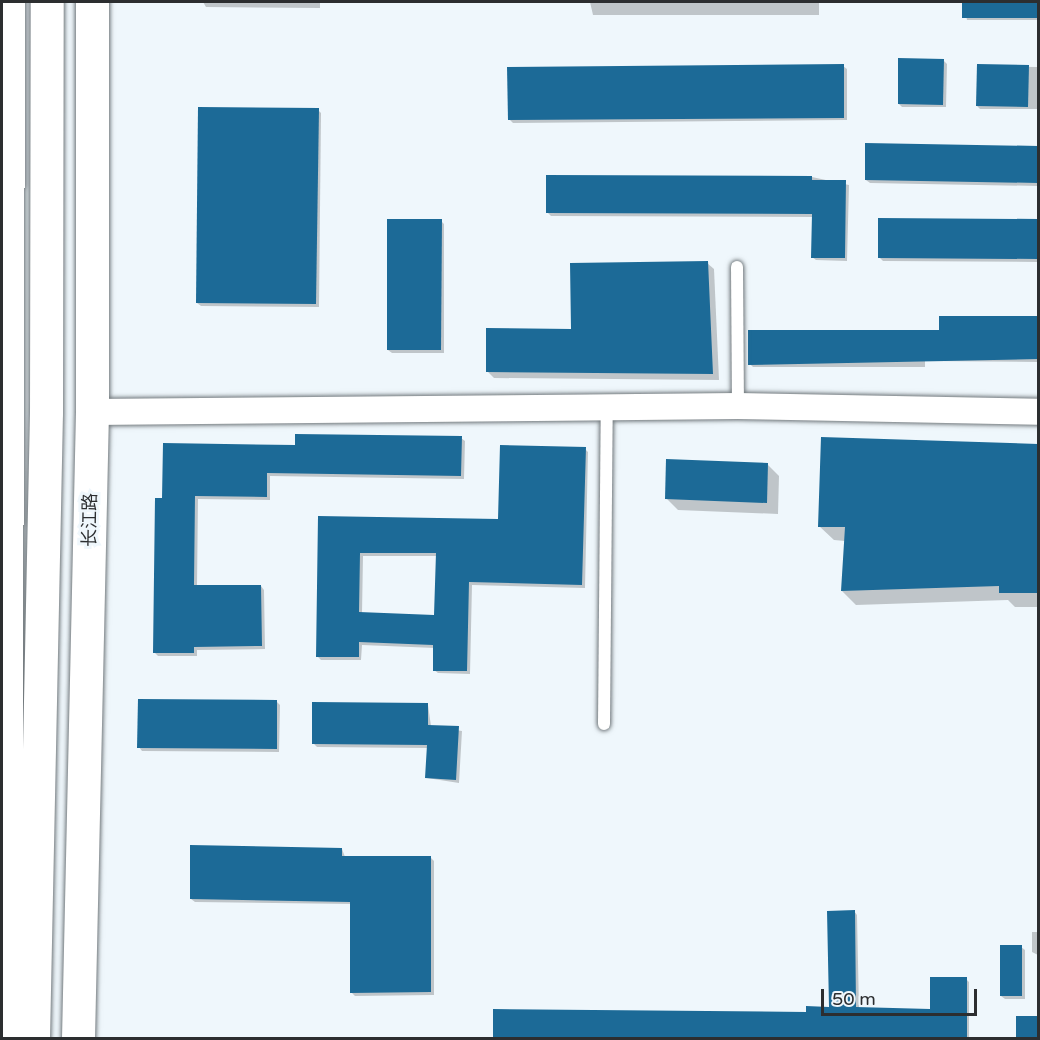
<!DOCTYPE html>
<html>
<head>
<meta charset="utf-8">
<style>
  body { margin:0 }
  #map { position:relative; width:1040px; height:1040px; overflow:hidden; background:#eff7fc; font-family:"Varela Round","Noto Sans SC",sans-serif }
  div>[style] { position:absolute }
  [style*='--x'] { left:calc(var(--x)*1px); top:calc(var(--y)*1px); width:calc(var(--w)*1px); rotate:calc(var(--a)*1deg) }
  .shadow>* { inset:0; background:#0003 }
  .building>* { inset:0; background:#1c6a97 }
  .roads { filter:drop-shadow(0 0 2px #737a7e) drop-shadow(0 0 2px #737a7e) }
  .service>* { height:12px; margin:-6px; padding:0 6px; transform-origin:6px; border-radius:6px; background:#fff }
  .minor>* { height:26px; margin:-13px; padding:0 13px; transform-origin:13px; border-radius:13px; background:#fff }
  .primary>* { height:33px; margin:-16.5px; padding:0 16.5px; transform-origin:16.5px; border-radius:16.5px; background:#fff }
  span { translate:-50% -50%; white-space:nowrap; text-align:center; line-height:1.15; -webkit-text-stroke:6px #eff7fc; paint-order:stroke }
  .street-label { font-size:18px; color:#2c2e30 }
  .frame { position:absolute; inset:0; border:3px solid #2c2e30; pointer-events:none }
  .scale { position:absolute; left:821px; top:989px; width:156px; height:27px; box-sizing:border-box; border:3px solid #2c2e30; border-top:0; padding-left:8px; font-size:18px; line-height:21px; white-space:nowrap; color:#2c2e30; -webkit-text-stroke:4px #eff7fc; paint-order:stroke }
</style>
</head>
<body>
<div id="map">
  <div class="shadow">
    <div style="clip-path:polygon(203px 2px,320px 2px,320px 8px,206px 7px)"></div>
    <div style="clip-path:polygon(590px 2px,819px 2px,819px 15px,593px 15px)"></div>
    <div style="clip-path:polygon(963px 2px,1038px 2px,1038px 20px,967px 20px)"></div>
    <div style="clip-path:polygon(943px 60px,947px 64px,946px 107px,902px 107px,899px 104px)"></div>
    <div style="clip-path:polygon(843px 66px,847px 69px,847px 120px,513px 123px,509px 119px)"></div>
    <div style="clip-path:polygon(978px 66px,1038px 67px,1038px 109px,980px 109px,977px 106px)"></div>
    <div style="clip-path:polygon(318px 110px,321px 113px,319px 307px,201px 306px,197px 303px)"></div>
    <div style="clip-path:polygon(867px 145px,1038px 148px,1038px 186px,870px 183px,866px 180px)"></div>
    <div style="clip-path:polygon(812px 177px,849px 185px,847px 261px,816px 260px,812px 257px,813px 217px,551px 216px,547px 212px)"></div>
    <div style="clip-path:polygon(880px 220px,1038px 221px,1038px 262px,883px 261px,880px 258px)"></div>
    <div style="clip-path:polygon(441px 221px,444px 224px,444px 353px,392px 353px,388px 350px)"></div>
    <div style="clip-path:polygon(707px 263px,714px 269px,719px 380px,494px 378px,487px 371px)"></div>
    <div style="clip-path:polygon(940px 318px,1038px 319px,1038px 362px,925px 361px,925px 367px,753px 367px,750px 364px,940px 331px)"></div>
    <div style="clip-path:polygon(461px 438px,465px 441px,464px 479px,270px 476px,270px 500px,198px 499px,197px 587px,261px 586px,264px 590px,265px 649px,197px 650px,197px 656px,158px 656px,154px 652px,163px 500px,296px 447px)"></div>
    <div style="clip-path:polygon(822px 439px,1038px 445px,1038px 607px,1015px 607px,1008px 600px,856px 605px,842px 591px,845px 541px,834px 540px,819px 526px)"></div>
    <div style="clip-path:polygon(evenodd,585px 449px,588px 452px,585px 588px,472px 585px,470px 674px,438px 673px,434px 670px,435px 648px,362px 645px,361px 660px,321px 660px,317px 656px,320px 518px,500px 520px,585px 449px,363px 556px,437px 556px,436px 616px,362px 614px,363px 556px)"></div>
    <div style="clip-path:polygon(767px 464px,779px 476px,778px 514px,678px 510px,667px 499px)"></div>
    <div style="clip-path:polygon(276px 701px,280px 705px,279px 752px,142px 751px,139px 747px)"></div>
    <div style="clip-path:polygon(428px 705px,431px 726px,462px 731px,459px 783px,427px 778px,428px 748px,317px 747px,313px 743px)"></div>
    <div style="clip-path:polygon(342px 849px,345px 857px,430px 857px,434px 861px,434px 995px,355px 996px,352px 993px,352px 904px,195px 902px,191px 899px)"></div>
    <div style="clip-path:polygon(854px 911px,857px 915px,859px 1009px,931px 1010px,966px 979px,969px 982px,969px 1038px,494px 1038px,495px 1011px,808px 1013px,830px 1008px)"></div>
    <div style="clip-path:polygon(1032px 932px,1038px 932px,1038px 955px,1032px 952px)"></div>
    <div style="clip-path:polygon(1021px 947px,1025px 950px,1025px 999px,1005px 999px,1001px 996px)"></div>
    <div style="clip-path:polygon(1018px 1018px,1038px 1018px,1038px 1038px,1018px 1038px)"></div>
  </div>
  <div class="building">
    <div style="clip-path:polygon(962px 2px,1038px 2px,1038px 18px,962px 18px)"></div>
    <div style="clip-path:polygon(898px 58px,944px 59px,943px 105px,898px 104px)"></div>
    <div style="clip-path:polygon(844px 64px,844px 118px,508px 120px,507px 67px)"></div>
    <div style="clip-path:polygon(977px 64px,1029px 65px,1028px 107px,976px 106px)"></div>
    <div style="clip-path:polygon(198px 107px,319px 108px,316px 304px,196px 303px)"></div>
    <div style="clip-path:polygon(865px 143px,1038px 146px,1038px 183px,865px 180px)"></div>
    <div style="clip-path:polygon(546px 175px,812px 176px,812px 180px,846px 180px,845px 258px,811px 258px,812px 214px,546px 213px)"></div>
    <div style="clip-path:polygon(878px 218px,1038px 219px,1038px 259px,878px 258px)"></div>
    <div style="clip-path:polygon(387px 219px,442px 219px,441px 350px,387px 350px)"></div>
    <div style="clip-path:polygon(708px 261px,713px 374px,486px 372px,486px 328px,571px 329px,570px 263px)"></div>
    <div style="clip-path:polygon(939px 316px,1038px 316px,1038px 359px,748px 365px,748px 330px,939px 330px)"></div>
    <div style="clip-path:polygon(295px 434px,462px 436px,461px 476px,267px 473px,267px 497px,195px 496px,194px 585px,261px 585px,262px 646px,194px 647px,194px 653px,153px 653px,155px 498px,162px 498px,163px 443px,295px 445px)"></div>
    <div style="clip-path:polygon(821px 437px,1038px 444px,1038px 593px,999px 593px,999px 586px,841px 591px,845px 527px,818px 527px)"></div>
    <div style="clip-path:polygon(evenodd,500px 445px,586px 447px,582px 585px,469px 582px,467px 671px,433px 671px,433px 645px,359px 642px,359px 657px,316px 657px,318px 516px,498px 519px,500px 445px,360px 553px,436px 553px,434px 615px,359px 612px,360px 553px)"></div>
    <div style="clip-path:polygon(666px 459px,768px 463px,767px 503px,665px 499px)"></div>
    <div style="clip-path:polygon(138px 699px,277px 700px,277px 749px,137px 748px)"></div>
    <div style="clip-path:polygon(312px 702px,428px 703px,428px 725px,459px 726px,456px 780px,425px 778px,427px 745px,312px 744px)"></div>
    <div style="clip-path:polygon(190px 845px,342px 848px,342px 856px,431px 856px,431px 992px,350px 993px,350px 902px,190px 899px)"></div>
    <div style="clip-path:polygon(855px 910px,856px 1007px,930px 1009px,930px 977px,967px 977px,967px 1038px,493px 1038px,493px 1009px,806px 1012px,806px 1006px,829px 1007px,827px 911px)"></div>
    <div style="clip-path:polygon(1000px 945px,1022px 945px,1022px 996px,1000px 996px)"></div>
    <div style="clip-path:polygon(1016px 1016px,1038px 1016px,1038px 1038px,1016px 1038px)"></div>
  </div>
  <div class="roads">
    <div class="service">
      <div style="--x:737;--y:267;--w:139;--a:89.6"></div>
      <div style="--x:604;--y:724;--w:318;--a:-89.5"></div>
    </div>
    <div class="minor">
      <div style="--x:92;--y:412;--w:646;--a:-0.53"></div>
      <div style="--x:738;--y:406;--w:300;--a:1.1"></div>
    </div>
    <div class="primary">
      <div style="--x:5;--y:1038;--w:1036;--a:-89.83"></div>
      <div style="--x:33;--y:1038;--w:626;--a:-88.81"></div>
      <div style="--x:46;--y:412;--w:410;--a:-89.9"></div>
      <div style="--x:78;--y:1038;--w:626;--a:-88.72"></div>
      <div style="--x:92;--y:412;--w:410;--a:-90"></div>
    </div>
  </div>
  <div class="street-label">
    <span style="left:90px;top:520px;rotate:-89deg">长江路</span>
  </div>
  <div class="frame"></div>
  <div class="scale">50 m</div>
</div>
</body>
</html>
